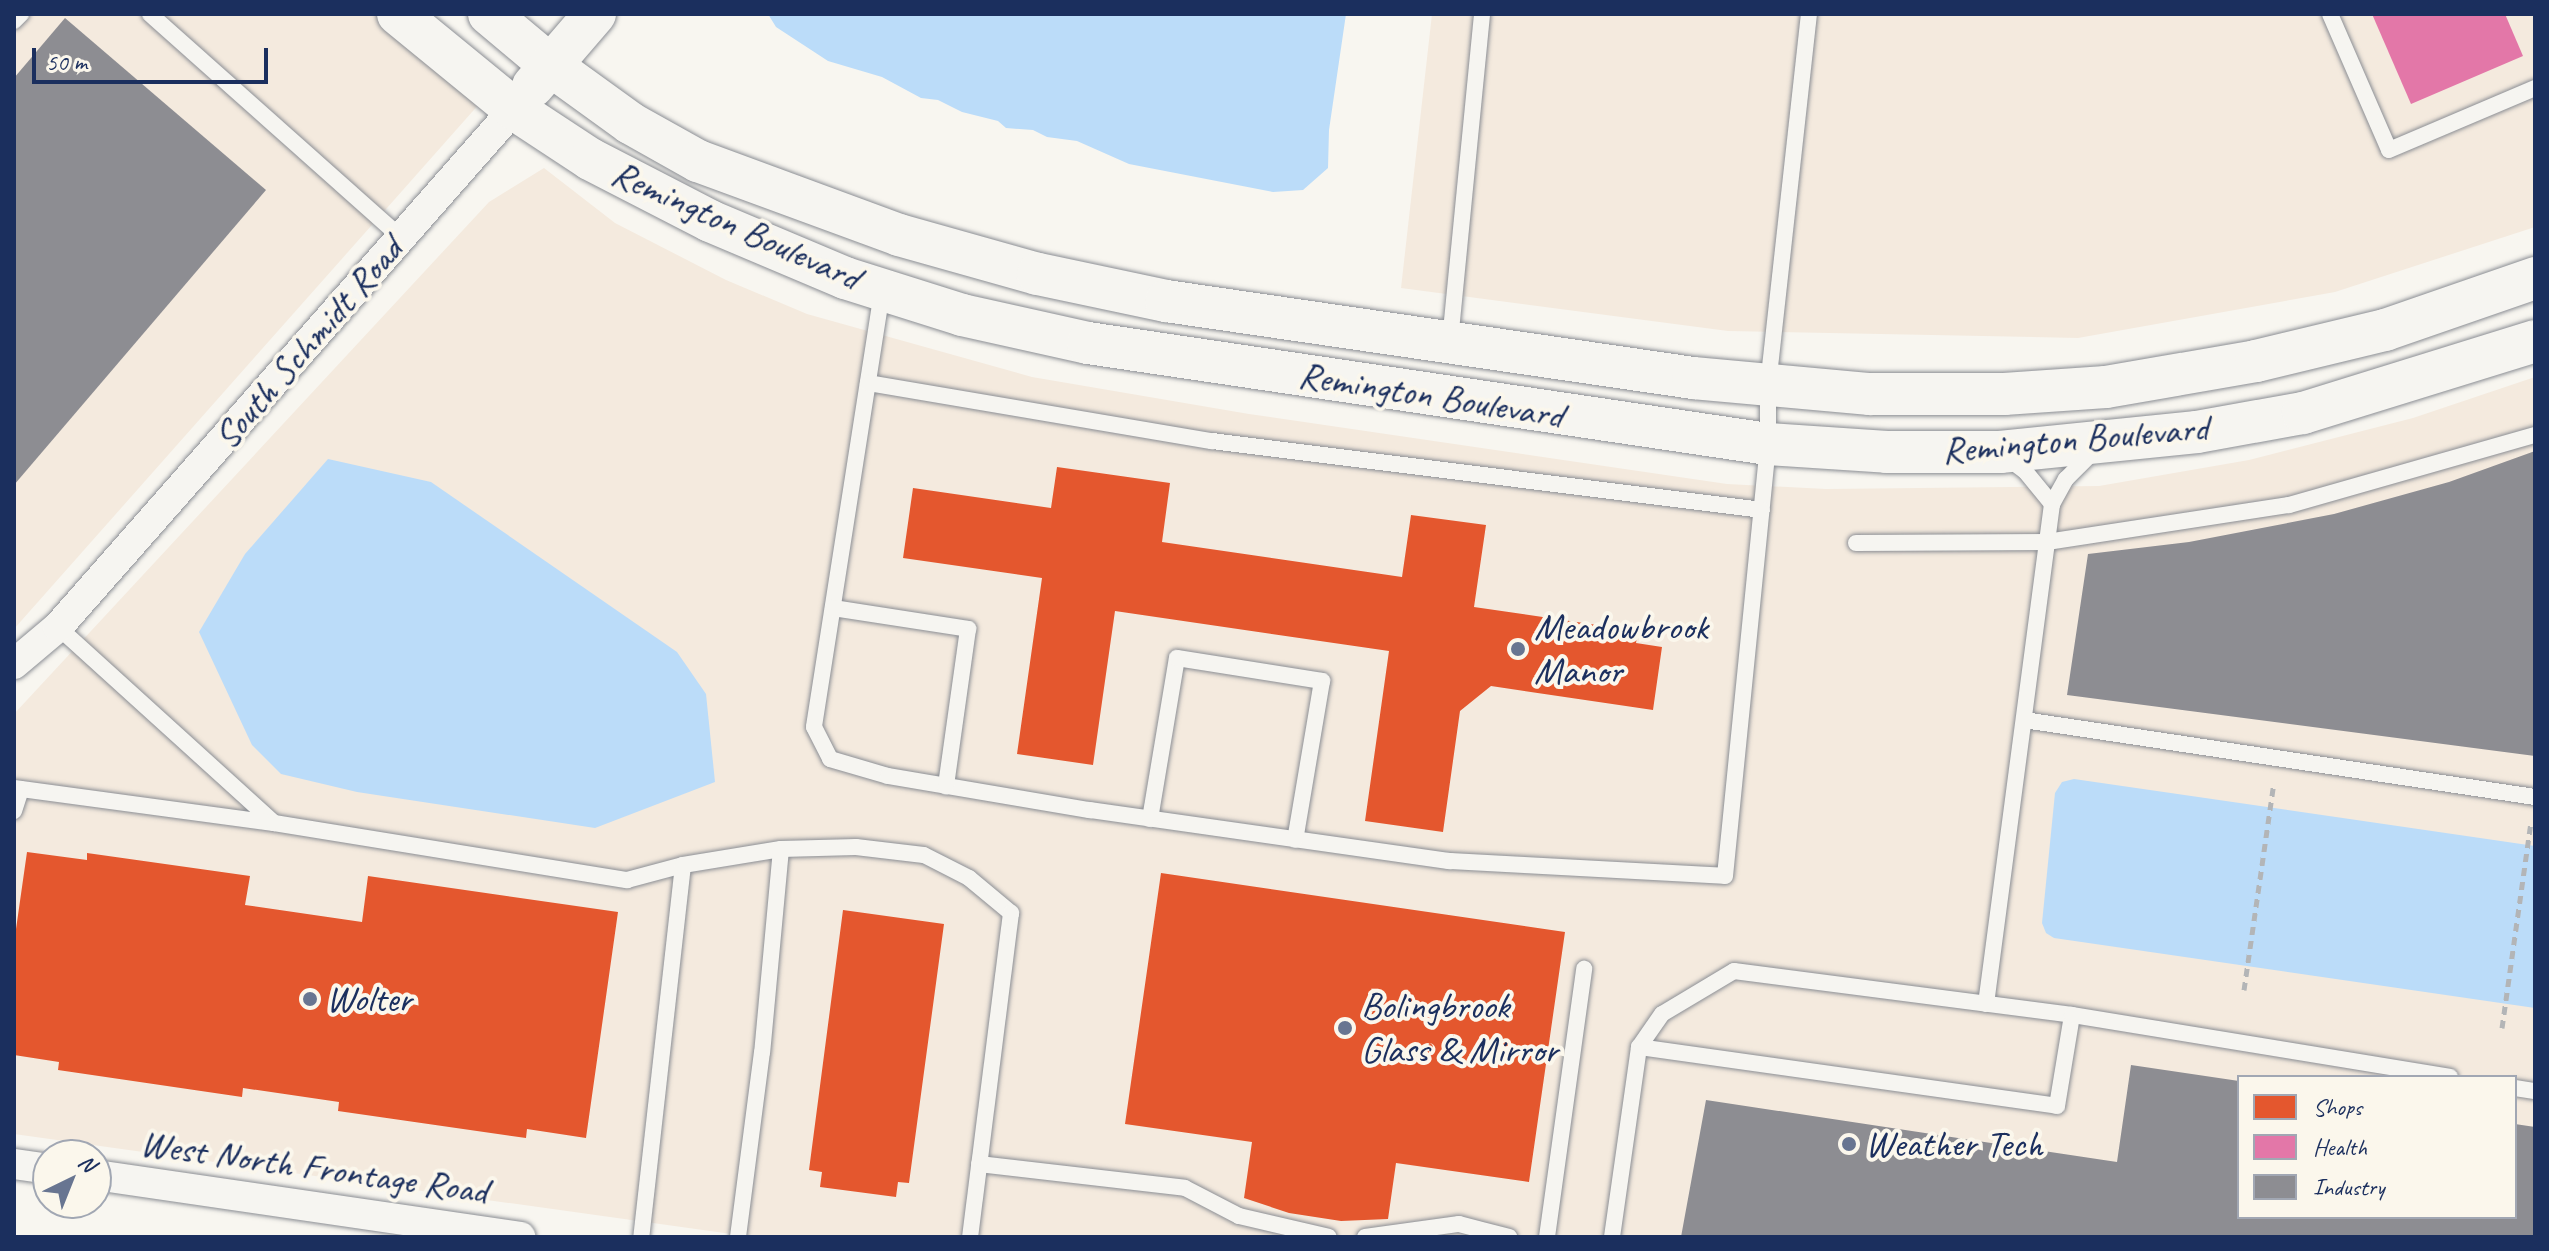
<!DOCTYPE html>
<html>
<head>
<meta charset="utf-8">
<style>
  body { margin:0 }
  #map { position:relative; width:2549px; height:1251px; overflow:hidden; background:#f8f6f0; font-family:Caveat,sans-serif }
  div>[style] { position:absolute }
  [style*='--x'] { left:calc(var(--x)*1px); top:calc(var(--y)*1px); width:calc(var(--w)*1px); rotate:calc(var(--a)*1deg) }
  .built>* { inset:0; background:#f4eade }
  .water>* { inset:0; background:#bbdcf9 }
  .shops>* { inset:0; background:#e4572e }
  .health>* { inset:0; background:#e377a8 }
  .industry>* { inset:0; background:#8d8d92 }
  .path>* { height:5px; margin-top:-2.5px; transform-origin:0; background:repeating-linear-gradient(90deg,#b3b5b7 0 8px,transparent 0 14px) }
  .roads { filter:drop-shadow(0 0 2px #8b8e94) drop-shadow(0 0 2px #8b8e94) }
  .lane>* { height:16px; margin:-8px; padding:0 8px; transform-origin:8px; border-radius:8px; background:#f6f5f1 }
  .street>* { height:30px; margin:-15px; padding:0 15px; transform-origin:15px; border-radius:15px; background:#f6f5f1 }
  .secondary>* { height:42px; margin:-21px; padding:0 21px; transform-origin:21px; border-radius:21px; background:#f6f5f1 }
  .dots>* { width:22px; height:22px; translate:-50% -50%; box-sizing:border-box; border:4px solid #fbf7ec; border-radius:50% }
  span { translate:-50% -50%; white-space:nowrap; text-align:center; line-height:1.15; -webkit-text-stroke:8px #fbf7ec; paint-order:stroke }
  .street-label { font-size:38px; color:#1b2f5e }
  .poi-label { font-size:38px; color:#1b2f5e }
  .left { translate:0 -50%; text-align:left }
  .frame { position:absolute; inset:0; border:16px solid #1b2f5e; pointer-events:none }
  .legend { position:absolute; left:2237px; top:1075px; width:280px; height:144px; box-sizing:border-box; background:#fbf7ec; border:2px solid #a1a7b3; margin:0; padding:10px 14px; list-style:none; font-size:24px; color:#1b2f5e }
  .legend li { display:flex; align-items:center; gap:16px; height:40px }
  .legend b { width:40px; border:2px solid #a1a7b3 }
  .north { position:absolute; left:32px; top:1139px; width:80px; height:80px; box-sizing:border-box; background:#fbf7ec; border:2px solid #a1a7b3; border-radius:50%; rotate:43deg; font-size:22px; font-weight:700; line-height:32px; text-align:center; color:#1b2f5e }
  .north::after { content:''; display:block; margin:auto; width:28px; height:36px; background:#687591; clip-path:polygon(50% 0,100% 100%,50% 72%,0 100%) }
  .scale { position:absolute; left:32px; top:48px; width:236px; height:36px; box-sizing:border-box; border:4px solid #1b2f5e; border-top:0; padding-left:10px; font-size:24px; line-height:28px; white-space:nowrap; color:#1b2f5e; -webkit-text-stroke:6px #fbf7ec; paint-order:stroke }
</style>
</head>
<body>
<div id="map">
  <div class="built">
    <div style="clip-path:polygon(14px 14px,374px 14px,480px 103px,14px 629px)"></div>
    <div style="clip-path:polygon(1432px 14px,2535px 14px,2535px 227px,2335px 292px,2078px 338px,1728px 331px,1401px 288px)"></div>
    <div style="clip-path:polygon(evenodd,544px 168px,615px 223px,726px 280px,807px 314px,1032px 377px,1249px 414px,1727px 484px,1826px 489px,2099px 486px,2249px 460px,2413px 418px,2535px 377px,2535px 1237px,753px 1237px,14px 1134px,14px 714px,489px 202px,544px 168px,2239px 1077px,2515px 1077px,2515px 1217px,2239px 1217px,2239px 1077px)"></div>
  </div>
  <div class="water">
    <div style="clip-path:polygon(768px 14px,1346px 14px,1329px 130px,1328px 168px,1303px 190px,1273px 192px,1129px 164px,1077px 141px,1047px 137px,1033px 130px,1006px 128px,998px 121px,962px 112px,938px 100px,921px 98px,882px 77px,828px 61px,776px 27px)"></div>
    <div style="clip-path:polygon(328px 459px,431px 482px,677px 652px,706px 694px,715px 782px,595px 828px,357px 792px,281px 774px,252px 745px,199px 632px,245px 554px)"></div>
    <div style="clip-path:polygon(2074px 779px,2535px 846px,2535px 1008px,2054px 938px,2046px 933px,2042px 923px,2055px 793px,2062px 782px)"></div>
  </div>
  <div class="shops">
    <div style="clip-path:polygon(1057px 467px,1170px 483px,1162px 542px,1402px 577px,1411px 515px,1486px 525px,1474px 607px,1638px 631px,1636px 643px,1662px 647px,1653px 710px,1491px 686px,1460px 711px,1443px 832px,1365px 821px,1389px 651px,1115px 611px,1093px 765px,1017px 754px,1042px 578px,903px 558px,913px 488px,1051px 508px)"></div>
    <div style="clip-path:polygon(27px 852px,87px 860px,87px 853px,250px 876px,245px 905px,362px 922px,368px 876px,618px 912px,586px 1138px,527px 1129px,526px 1138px,338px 1111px,339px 1102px,243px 1088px,242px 1097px,58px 1070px,59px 1062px,14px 1055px,14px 943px)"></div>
    <div style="clip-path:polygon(1161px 873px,1565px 932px,1529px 1182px,1396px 1163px,1388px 1219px,1341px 1221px,1289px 1213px,1244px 1198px,1252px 1142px,1125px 1124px)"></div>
    <div style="clip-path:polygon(843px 910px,944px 924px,909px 1183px,898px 1182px,896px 1197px,820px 1187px,822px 1172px,809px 1170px)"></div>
  </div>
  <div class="health">
    <div style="clip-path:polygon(2372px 14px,2505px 14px,2523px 56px,2411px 104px)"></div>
  </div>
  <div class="industry">
    <div style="clip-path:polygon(65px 18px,266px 190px,14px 485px,14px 78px)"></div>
    <div style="clip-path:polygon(2535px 451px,2535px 756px,2067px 695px,2088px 554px,2189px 542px,2334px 514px,2449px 482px)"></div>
    <div style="clip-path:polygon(2131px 1065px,2239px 1081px,2239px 1217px,2515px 1217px,2515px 1124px,2535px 1127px,2535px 1237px,1681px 1237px,1706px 1100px,2117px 1162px)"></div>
  </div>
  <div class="path">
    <div style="--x:2244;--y:990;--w:209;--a:-81.8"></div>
    <div style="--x:2502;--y:1028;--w:209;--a:-82"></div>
  </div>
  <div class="roads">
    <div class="lane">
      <div style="--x:150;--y:14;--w:336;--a:41.7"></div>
      <div style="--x:2330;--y:14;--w:148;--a:66.5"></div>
      <div style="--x:2389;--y:150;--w:159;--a:-23"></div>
      <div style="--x:14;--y:21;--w:10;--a:-45"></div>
      <div style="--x:882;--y:292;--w:440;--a:98.9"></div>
      <div style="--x:814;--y:727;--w:36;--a:63"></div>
      <div style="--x:830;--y:759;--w:60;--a:16.3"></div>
      <div style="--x:888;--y:776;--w:205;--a:9.6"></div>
      <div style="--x:1090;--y:810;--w:363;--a:8.1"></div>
      <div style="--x:1449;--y:861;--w:276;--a:3.1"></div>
      <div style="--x:1725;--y:876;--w:434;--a:-84.3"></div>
      <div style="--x:1768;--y:444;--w:59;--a:-90"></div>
      <div style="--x:1768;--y:385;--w:373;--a:-83.7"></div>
      <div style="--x:1450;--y:341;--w:329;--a:-84.4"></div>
      <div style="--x:868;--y:383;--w:349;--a:9.6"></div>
      <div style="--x:1212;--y:441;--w:554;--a:7.15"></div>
      <div style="--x:2009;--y:459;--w:20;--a:37"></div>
      <div style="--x:2025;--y:471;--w:43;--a:50.7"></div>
      <div style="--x:1856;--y:543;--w:191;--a:-0.3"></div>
      <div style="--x:2047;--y:542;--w:245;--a:-8.7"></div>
      <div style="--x:2289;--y:505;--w:256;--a:-15.9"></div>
      <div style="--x:833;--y:608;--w:137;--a:8.8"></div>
      <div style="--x:968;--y:629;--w:159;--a:98"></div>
      <div style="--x:58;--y:627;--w:292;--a:42.2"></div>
      <div style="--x:2024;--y:720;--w:517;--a:8.57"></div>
      <div style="--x:14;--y:788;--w:262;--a:7.7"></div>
      <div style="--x:274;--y:823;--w:358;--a:9.2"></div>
      <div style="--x:627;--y:880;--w:58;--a:-15"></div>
      <div style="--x:683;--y:865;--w:374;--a:96.4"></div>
      <div style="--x:14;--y:811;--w:23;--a:-72"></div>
      <div style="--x:1150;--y:819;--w:163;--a:-80.5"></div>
      <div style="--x:1177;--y:658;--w:147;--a:9"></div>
      <div style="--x:1322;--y:681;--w:161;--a:99.6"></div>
      <div style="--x:781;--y:849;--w:75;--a:-1.5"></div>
      <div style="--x:856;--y:847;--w:68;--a:6.7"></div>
      <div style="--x:924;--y:855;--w:51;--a:27.1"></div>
      <div style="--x:969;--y:878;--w:55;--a:39.8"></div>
      <div style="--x:1011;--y:913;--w:327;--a:97.2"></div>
      <div style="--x:683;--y:865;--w:99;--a:-9.3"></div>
      <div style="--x:781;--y:849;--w:204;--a:95.3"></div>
      <div style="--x:762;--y:1052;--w:187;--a:97.4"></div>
      <div style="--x:1986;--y:1004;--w:504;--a:-82.48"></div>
      <div style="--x:2052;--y:504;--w:29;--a:-61"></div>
      <div style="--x:2066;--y:479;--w:35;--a:-45"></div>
      <div style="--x:1639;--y:1047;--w:422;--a:8"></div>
      <div style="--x:2057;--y:1106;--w:92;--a:-80.6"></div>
      <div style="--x:2515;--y:1088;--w:20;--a:9"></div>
      <div style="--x:979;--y:1164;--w:207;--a:6.6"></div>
      <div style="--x:1185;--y:1188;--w:61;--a:27.4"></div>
      <div style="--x:1239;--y:1216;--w:92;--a:13.1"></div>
      <div style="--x:1365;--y:1237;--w:95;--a:-7.9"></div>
      <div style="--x:1459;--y:1224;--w:52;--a:14.6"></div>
      <div style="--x:1547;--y:1237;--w:271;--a:-82.1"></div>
      <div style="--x:1612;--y:1237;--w:192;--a:-81.9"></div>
      <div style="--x:1639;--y:1047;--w:40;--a:-55.1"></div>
      <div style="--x:1662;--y:1014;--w:84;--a:-30.8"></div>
      <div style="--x:1734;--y:971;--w:341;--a:7.4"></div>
      <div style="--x:2072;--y:1015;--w:383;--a:9.3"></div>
    </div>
    <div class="street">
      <div style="--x:14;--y:664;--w:57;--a:-40.1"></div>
      <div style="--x:58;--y:627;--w:690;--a:-48.64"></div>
      <div style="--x:14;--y:1164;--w:34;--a:8"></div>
      <div style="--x:96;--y:1175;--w:429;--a:8.3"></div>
    </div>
    <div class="secondary">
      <div style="--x:398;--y:14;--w:150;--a:39.3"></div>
      <div style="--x:514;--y:109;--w:91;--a:33.3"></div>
      <div style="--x:590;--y:159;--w:135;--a:27.3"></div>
      <div style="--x:710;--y:221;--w:147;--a:22.9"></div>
      <div style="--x:845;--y:278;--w:123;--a:17.5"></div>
      <div style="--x:962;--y:315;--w:129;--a:12.5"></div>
      <div style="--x:1088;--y:343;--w:687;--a:8.45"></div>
      <div style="--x:1768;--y:444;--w:119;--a:3.8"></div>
      <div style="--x:1887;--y:452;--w:113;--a:0"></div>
      <div style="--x:2000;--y:452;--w:198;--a:-5.8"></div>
      <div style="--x:2197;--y:432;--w:108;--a:-10.2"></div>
      <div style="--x:2303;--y:413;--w:243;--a:-17.2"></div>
      <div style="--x:489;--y:14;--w:80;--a:39.9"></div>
      <div style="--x:550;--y:65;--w:99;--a:35.9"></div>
      <div style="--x:630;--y:123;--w:78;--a:29.2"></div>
      <div style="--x:698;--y:161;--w:214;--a:20.2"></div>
      <div style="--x:899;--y:235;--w:144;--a:15.7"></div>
      <div style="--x:1038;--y:274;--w:131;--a:11.9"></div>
      <div style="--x:1166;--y:301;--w:533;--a:8.31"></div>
      <div style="--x:1693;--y:378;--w:178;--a:5.2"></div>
      <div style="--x:1870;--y:394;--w:134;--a:0"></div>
      <div style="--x:2004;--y:394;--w:102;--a:-3.9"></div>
      <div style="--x:2106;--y:387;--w:152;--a:-9.8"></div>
      <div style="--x:2256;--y:361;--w:133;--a:-13.5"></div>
      <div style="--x:2385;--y:330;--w:159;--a:-19.1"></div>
      <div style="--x:533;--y:86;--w:95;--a:-49.3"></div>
    </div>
  </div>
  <div class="dots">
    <div style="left:1518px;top:649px;background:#687591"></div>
    <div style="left:310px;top:999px;background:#687591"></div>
    <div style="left:1345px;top:1028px;background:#687591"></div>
    <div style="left:1849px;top:1144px;background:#687591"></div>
  </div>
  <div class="street-label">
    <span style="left:736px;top:225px;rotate:24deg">Remington Boulevard</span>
    <span style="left:308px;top:343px;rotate:-49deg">South Schmidt Road</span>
    <span style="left:1431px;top:395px;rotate:9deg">Remington Boulevard</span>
    <span style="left:2075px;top:439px;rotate:-5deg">Remington Boulevard</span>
    <span style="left:314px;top:1167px;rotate:8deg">West North Frontage Road</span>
  </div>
  <div class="poi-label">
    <span class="left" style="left:1534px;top:649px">Meadowbrook<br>Manor</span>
    <span class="left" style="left:326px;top:999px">Wolter</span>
    <span class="left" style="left:1361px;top:1028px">Bolingbrook<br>Glass &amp; Mirror</span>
    <span class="left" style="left:1865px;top:1144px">Weather Tech</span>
  </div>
  <div class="frame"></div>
  <ul class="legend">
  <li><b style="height:22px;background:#e4572e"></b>Shops</li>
  <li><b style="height:22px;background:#e377a8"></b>Health</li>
  <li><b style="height:22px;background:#8d8d92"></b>Industry</li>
  </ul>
  <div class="north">N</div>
  <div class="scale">50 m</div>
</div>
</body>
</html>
